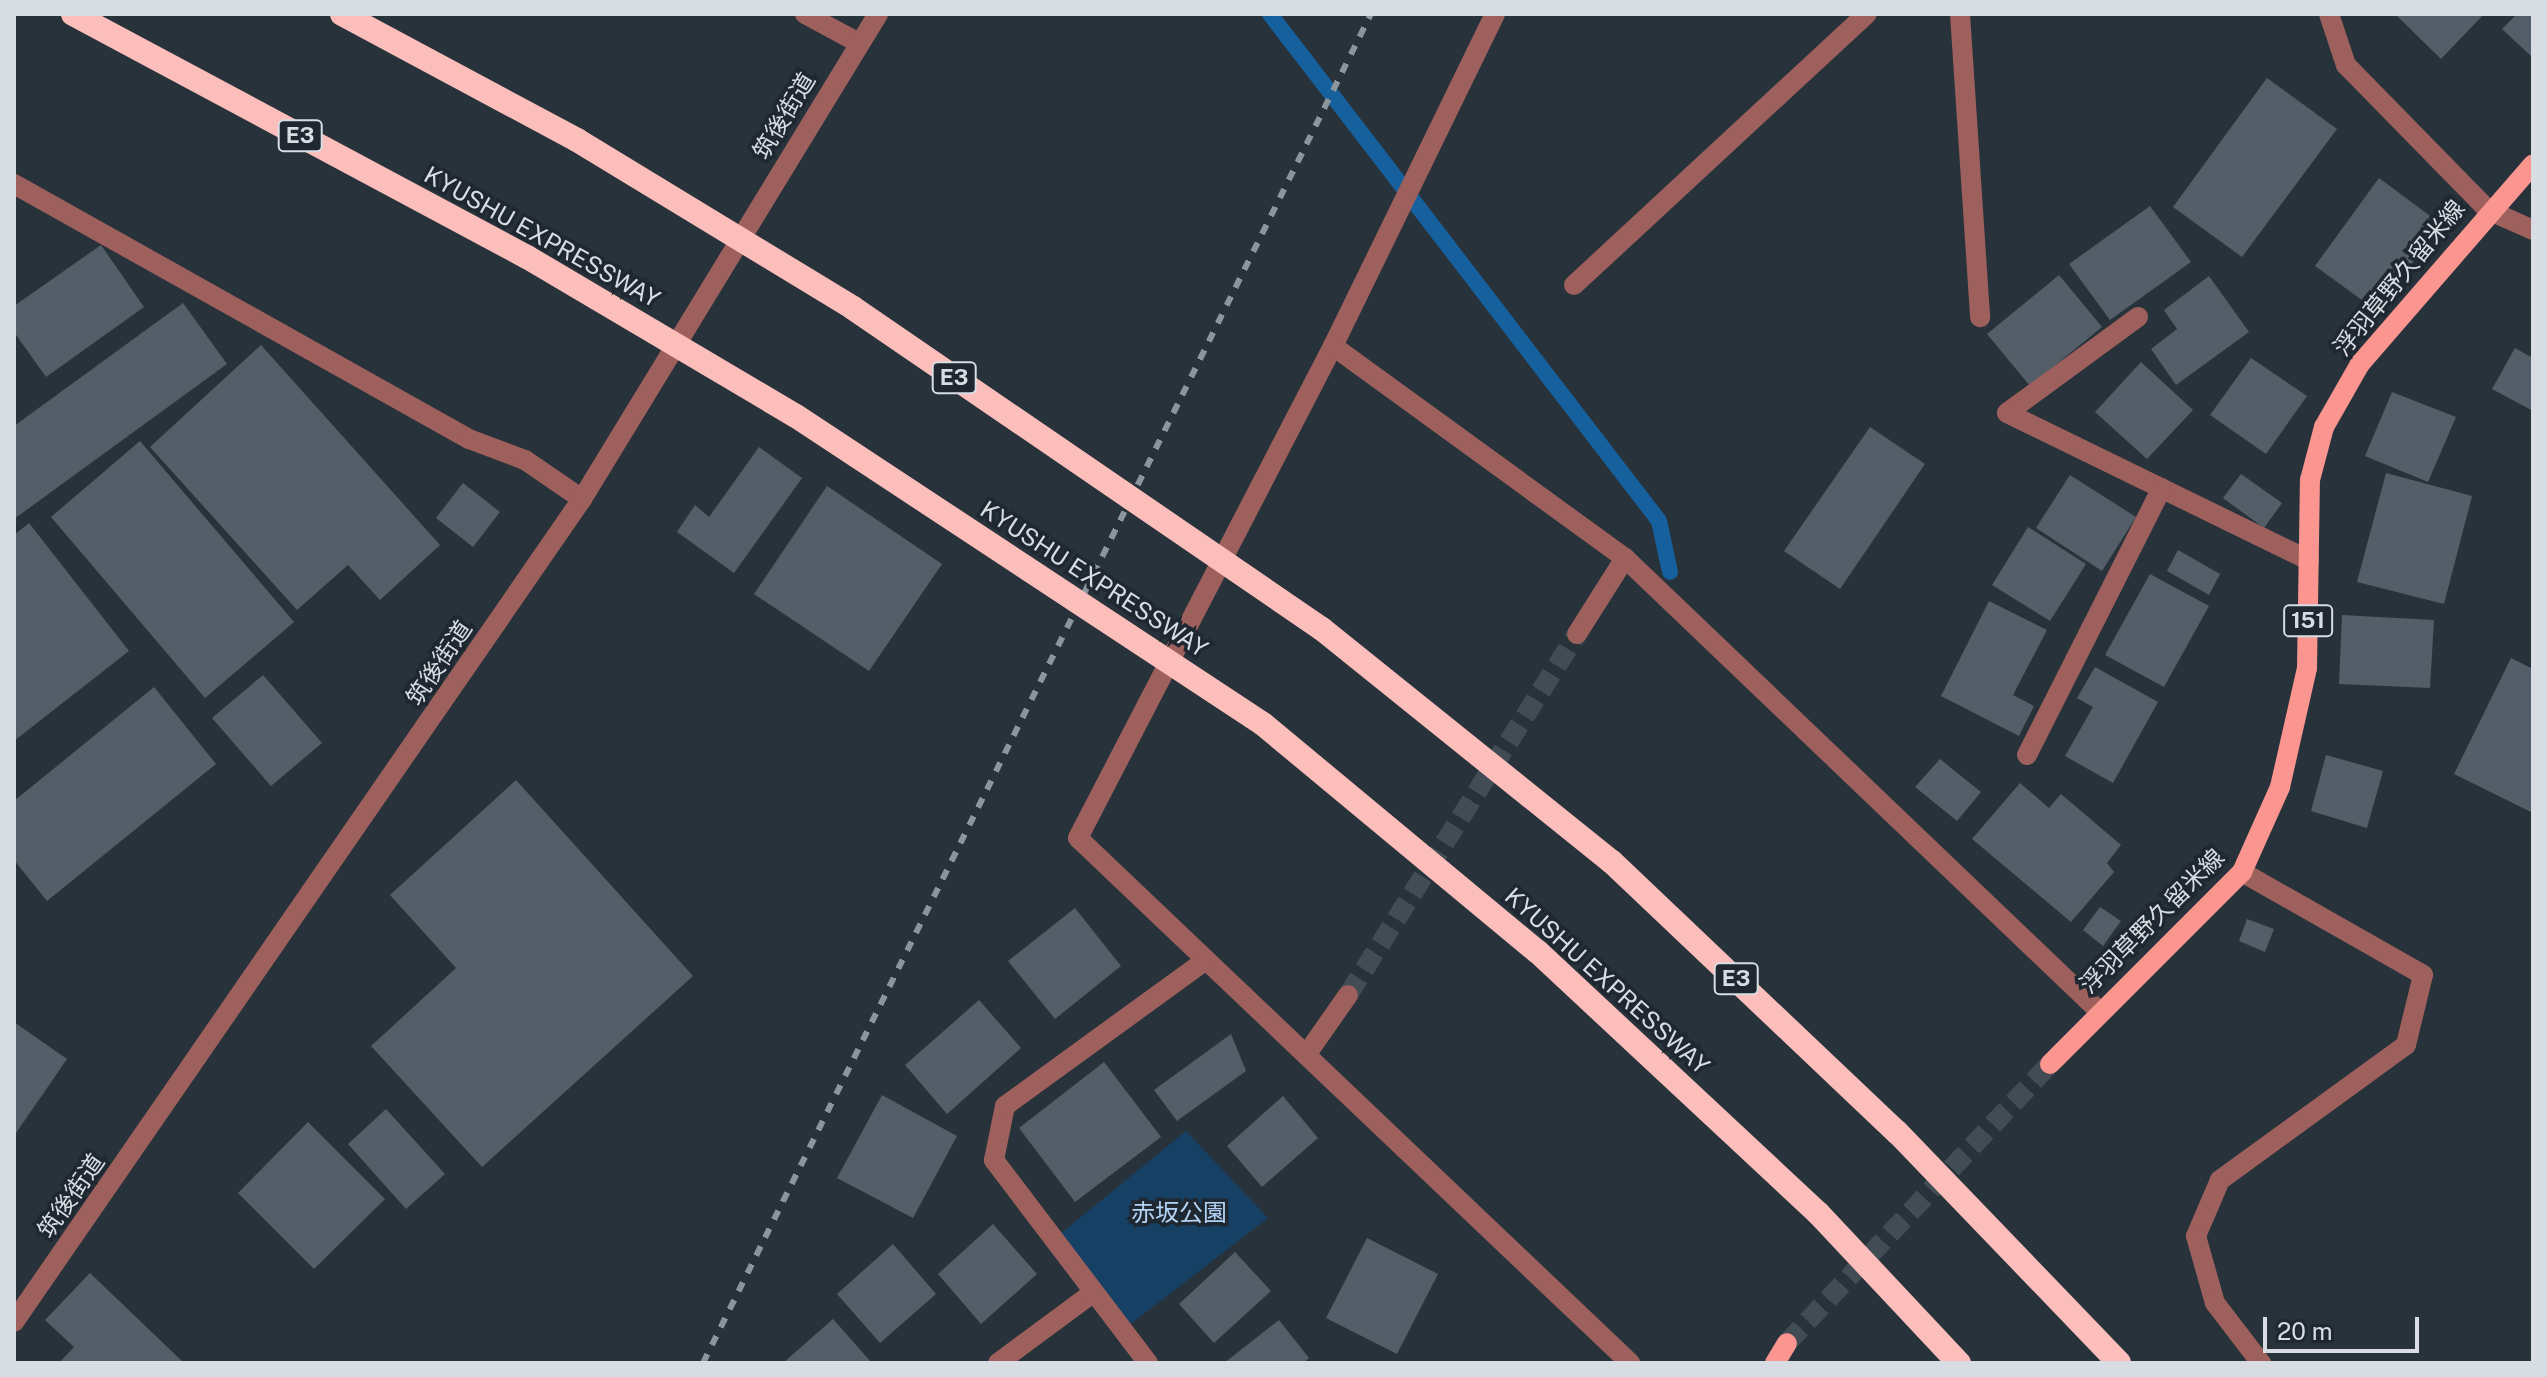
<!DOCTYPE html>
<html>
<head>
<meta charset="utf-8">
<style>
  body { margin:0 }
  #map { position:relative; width:2547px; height:1377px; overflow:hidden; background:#28323b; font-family:"Public Sans","Noto Sans JP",sans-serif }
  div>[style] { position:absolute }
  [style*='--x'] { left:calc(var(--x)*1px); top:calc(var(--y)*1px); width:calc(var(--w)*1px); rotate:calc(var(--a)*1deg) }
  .green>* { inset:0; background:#174065 }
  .stream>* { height:16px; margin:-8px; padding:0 8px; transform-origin:8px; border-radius:8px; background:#16609e }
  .building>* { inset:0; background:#535e68 }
  .minor-tunnel>* { height:20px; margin-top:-10px; transform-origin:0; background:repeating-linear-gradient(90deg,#424c54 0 20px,transparent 0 30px) }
  .major-tunnel>* { height:20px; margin-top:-10px; transform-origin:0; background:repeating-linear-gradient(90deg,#424c54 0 20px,transparent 0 30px) }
  .minor>* { height:20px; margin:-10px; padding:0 10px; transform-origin:10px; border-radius:10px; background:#9e605c }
  .major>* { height:20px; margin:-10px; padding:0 10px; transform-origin:10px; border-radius:10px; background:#fb9590 }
  .highway>* { height:24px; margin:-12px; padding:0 12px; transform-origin:12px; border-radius:12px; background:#fcbeba }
  .rail>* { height:6px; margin-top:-3px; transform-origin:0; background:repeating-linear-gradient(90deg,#8d959c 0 10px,transparent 0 20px) }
  .highway-bridge>* { height:24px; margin:-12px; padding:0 12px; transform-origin:12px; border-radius:12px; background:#fcbeba }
  span { translate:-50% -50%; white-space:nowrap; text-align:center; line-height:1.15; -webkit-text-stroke:7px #1f2831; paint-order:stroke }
  .shield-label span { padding:2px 6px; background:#1f2831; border:2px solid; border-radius:6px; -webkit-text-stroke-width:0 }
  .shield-label { font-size:22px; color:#d7dde3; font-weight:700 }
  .street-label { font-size:24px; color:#d7dde3 }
  .park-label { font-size:24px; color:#b3d4f7 }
  .frame { position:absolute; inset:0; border:16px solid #d7dde3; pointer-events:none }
  .scale { position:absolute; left:2263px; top:1317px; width:156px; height:36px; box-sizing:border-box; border:4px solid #d7dde3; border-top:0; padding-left:10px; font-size:24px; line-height:28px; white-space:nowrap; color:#d7dde3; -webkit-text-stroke:6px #1f2831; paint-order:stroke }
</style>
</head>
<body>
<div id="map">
  <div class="green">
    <div style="clip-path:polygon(1186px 1131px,1268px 1218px,1123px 1330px,1054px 1239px)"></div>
  </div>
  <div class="stream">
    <div style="--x:1270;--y:14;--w:639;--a:52.5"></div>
    <div style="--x:1659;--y:521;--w:52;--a:77.8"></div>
  </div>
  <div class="building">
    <div style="clip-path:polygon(2395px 14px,2484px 14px,2441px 59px)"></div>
    <div style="clip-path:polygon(2517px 14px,2533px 14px,2533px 58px,2502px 29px)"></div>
    <div style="clip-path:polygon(2267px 78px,2337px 129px,2242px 257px,2173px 207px)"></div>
    <div style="clip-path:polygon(2379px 178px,2441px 224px,2377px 311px,2315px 266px)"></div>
    <div style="clip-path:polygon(2150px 206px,2191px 262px,2110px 320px,2069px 264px)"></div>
    <div style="clip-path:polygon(101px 245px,144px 307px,46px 377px,14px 332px,14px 306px)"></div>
    <div style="clip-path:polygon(2059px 275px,2102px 327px,2030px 386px,1987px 334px)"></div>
    <div style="clip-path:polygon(2209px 276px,2249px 332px,2176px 385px,2151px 349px,2177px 329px,2164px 310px)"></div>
    <div style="clip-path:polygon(183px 303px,227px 364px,14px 519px,14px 426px)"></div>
    <div style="clip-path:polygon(261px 345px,440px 545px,380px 600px,348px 565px,297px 610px,150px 447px)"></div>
    <div style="clip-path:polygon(2515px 348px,2533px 358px,2533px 411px,2492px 389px)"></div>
    <div style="clip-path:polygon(2251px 358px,2307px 396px,2266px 454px,2210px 415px)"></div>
    <div style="clip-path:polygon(2141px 362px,2193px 410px,2147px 459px,2095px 412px)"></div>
    <div style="clip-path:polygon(2392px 392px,2456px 417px,2428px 482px,2365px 456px)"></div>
    <div style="clip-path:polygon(1870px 427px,1925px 464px,1840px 589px,1784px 551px)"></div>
    <div style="clip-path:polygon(140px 441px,294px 622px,205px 698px,51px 517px)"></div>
    <div style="clip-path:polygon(759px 447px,802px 478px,734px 573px,677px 532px,695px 505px,709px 517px)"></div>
    <div style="clip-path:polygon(2386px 473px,2472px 496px,2444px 604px,2357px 582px)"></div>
    <div style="clip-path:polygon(2241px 474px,2282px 503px,2264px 528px,2223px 498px)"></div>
    <div style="clip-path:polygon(2070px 475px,2136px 517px,2102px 571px,2036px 528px)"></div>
    <div style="clip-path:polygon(463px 483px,500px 512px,473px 547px,436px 518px)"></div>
    <div style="clip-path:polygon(827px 486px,942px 564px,869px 671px,754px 594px)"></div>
    <div style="clip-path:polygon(29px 523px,129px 651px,14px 741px,14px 535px)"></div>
    <div style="clip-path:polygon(2028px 527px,2086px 564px,2050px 621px,1992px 585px)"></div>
    <div style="clip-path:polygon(2178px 550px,2220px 574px,2209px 595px,2167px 571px)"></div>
    <div style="clip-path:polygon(2150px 574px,2209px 606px,2164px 687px,2105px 655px)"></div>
    <div style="clip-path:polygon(1989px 601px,2047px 630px,2013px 695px,2034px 706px,2019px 736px,1941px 696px)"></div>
    <div style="clip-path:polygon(2342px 615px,2434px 620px,2430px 688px,2339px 684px)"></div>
    <div style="clip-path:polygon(2511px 658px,2533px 669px,2531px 812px,2454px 774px)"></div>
    <div style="clip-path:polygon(2095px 667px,2158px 702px,2113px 783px,2065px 756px,2093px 707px,2077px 698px)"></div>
    <div style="clip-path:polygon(263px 675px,322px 743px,271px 786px,212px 718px)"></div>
    <div style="clip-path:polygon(154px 687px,216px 764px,47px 901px,14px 860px,14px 801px)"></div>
    <div style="clip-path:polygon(2326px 755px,2383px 771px,2367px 828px,2311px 811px)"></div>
    <div style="clip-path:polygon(1940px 759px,1981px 792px,1957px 821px,1915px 787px)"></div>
    <div style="clip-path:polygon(516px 780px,693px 976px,482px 1167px,371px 1046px,456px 968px,390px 895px)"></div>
    <div style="clip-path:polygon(2020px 783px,2049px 808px,2061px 794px,2121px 845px,2107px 863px,2114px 872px,2071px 922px,1972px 839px)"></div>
    <div style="clip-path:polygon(2100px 907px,2121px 921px,2103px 946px,2083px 930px)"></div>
    <div style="clip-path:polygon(1075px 908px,1121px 966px,1055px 1019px,1008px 961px)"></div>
    <div style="clip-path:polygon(2247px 919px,2274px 929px,2265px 952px,2239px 941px)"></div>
    <div style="clip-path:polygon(979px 1000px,1021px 1048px,947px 1114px,905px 1065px)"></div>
    <div style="clip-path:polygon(14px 1022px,67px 1059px,14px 1136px)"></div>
    <div style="clip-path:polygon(1231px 1034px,1246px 1071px,1177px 1121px,1154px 1090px)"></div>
    <div style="clip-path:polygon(1104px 1062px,1161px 1137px,1075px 1202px,1019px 1128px)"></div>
    <div style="clip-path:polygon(882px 1095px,957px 1136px,913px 1218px,837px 1178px)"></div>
    <div style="clip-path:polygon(1283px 1096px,1318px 1138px,1262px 1187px,1227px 1146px)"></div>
    <div style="clip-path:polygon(386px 1109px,445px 1174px,406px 1209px,348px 1144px)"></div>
    <div style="clip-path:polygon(308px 1122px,385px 1199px,314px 1269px,238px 1193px)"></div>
    <div style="clip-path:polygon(993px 1224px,1037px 1274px,981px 1324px,938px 1274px)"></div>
    <div style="clip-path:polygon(1367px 1238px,1438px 1274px,1397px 1354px,1326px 1318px)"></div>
    <div style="clip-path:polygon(893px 1244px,936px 1294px,880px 1343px,837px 1294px)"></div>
    <div style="clip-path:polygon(1235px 1252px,1271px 1291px,1214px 1343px,1179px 1304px)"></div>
    <div style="clip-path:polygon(90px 1273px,184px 1363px,59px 1363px,74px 1347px,45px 1320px)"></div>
    <div style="clip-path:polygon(833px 1319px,872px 1363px,783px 1363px)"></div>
    <div style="clip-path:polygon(1279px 1320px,1309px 1358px,1303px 1363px,1224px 1363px)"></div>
  </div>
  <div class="minor-tunnel">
    <div style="--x:1348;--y:995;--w:428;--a:-57.6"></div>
  </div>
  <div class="major-tunnel">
    <div style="--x:1787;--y:1343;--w:383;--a:-46.7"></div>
  </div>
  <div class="minor">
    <div style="--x:805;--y:14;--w:61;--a:28.2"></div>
    <div style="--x:1495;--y:14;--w:369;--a:116"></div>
    <div style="--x:1333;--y:346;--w:554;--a:117.4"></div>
    <div style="--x:1078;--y:838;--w:762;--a:43.56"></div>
    <div style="--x:1960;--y:14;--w:304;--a:86.2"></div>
    <div style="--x:2329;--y:14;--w:54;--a:71.6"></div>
    <div style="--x:2346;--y:65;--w:203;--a:45.6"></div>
    <div style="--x:2488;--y:210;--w:49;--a:24"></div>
    <div style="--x:14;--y:184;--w:522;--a:29.27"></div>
    <div style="--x:469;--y:439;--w:60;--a:20.6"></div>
    <div style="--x:525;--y:460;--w:69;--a:34.4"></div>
    <div style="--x:1574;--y:285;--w:399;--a:-42.8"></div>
    <div style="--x:2138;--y:317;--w:162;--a:143.8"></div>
    <div style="--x:2007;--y:413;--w:336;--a:26"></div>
    <div style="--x:1333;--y:346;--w:361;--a:36"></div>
    <div style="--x:1625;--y:558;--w:654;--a:43.7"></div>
    <div style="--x:1577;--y:634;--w:90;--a:-57.7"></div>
    <div style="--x:2027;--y:755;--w:299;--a:-63.2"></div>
    <div style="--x:2242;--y:872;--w:208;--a:29.6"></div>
    <div style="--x:2423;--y:975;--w:72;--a:103.7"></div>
    <div style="--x:2406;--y:1045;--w:230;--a:144"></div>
    <div style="--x:2220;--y:1180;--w:61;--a:113.2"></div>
    <div style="--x:2196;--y:1236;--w:70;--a:74.2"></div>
    <div style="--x:2215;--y:1303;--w:76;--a:52.5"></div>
    <div style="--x:1306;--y:1055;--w:73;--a:-55"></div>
    <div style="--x:14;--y:1322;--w:1000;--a:-55.39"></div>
    <div style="--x:582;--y:499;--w:568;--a:-58.6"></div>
    <div style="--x:998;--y:1363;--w:119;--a:-36.5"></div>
    <div style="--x:1148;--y:1363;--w:255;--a:-127.2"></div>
    <div style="--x:994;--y:1160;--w:55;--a:-78.5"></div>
    <div style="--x:1005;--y:1106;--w:248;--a:-36"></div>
  </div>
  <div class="major">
    <div style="--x:2050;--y:1064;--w:272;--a:-45"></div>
    <div style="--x:2242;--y:872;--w:93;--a:-65.9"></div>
    <div style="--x:2280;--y:787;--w:122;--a:-77.2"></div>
    <div style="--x:2307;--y:668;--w:188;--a:-89.1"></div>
    <div style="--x:2310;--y:480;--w:55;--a:-75.2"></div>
    <div style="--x:2324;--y:427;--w:73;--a:-60.3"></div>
    <div style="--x:2360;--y:364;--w:264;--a:-49.1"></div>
    <div style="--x:1775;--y:1363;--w:23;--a:-59"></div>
  </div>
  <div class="highway">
    <div style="--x:73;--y:14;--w:515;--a:28.16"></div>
    <div style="--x:342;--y:14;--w:267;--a:28.2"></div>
    <div style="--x:1322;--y:629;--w:372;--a:38.8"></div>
    <div style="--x:1612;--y:862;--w:393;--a:43.5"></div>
    <div style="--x:1897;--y:1132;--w:320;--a:46.1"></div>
    <div style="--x:1263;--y:724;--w:357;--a:39.7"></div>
    <div style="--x:1538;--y:952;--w:383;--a:43"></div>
    <div style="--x:1818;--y:1213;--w:206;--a:46.8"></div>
  </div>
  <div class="rail">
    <div style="--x:703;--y:1363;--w:1505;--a:-63.66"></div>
  </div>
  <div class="highway-bridge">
    <div style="--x:577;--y:140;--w:323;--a:31.3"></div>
    <div style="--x:853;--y:308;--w:568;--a:34.39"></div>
    <div style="--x:527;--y:257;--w:312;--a:30.6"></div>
    <div style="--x:796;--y:416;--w:559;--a:33.41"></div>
  </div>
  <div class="shield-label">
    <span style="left:300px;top:136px">E3</span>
    <span style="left:954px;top:378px">E3</span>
    <span style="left:2308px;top:621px">151</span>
    <span style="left:1736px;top:979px">E3</span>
  </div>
  <div class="street-label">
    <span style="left:784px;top:116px;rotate:-59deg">筑後街道</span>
    <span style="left:542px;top:237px;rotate:29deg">KYUSHU EXPRESSWAY</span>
    <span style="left:2399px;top:278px;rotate:-51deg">浮羽草野久留米線</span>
    <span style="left:1094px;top:579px;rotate:33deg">KYUSHU EXPRESSWAY</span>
    <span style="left:439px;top:663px;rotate:-56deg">筑後街道</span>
    <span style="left:2152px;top:921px;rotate:-45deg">浮羽草野久留米線</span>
    <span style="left:1607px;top:981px;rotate:42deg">KYUSHU EXPRESSWAY</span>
    <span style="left:71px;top:1196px;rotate:-55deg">筑後街道</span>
  </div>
  <div class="park-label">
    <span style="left:1179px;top:1213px">赤坂公園</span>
  </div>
  <div class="frame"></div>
  <div class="scale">20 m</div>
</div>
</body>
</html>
